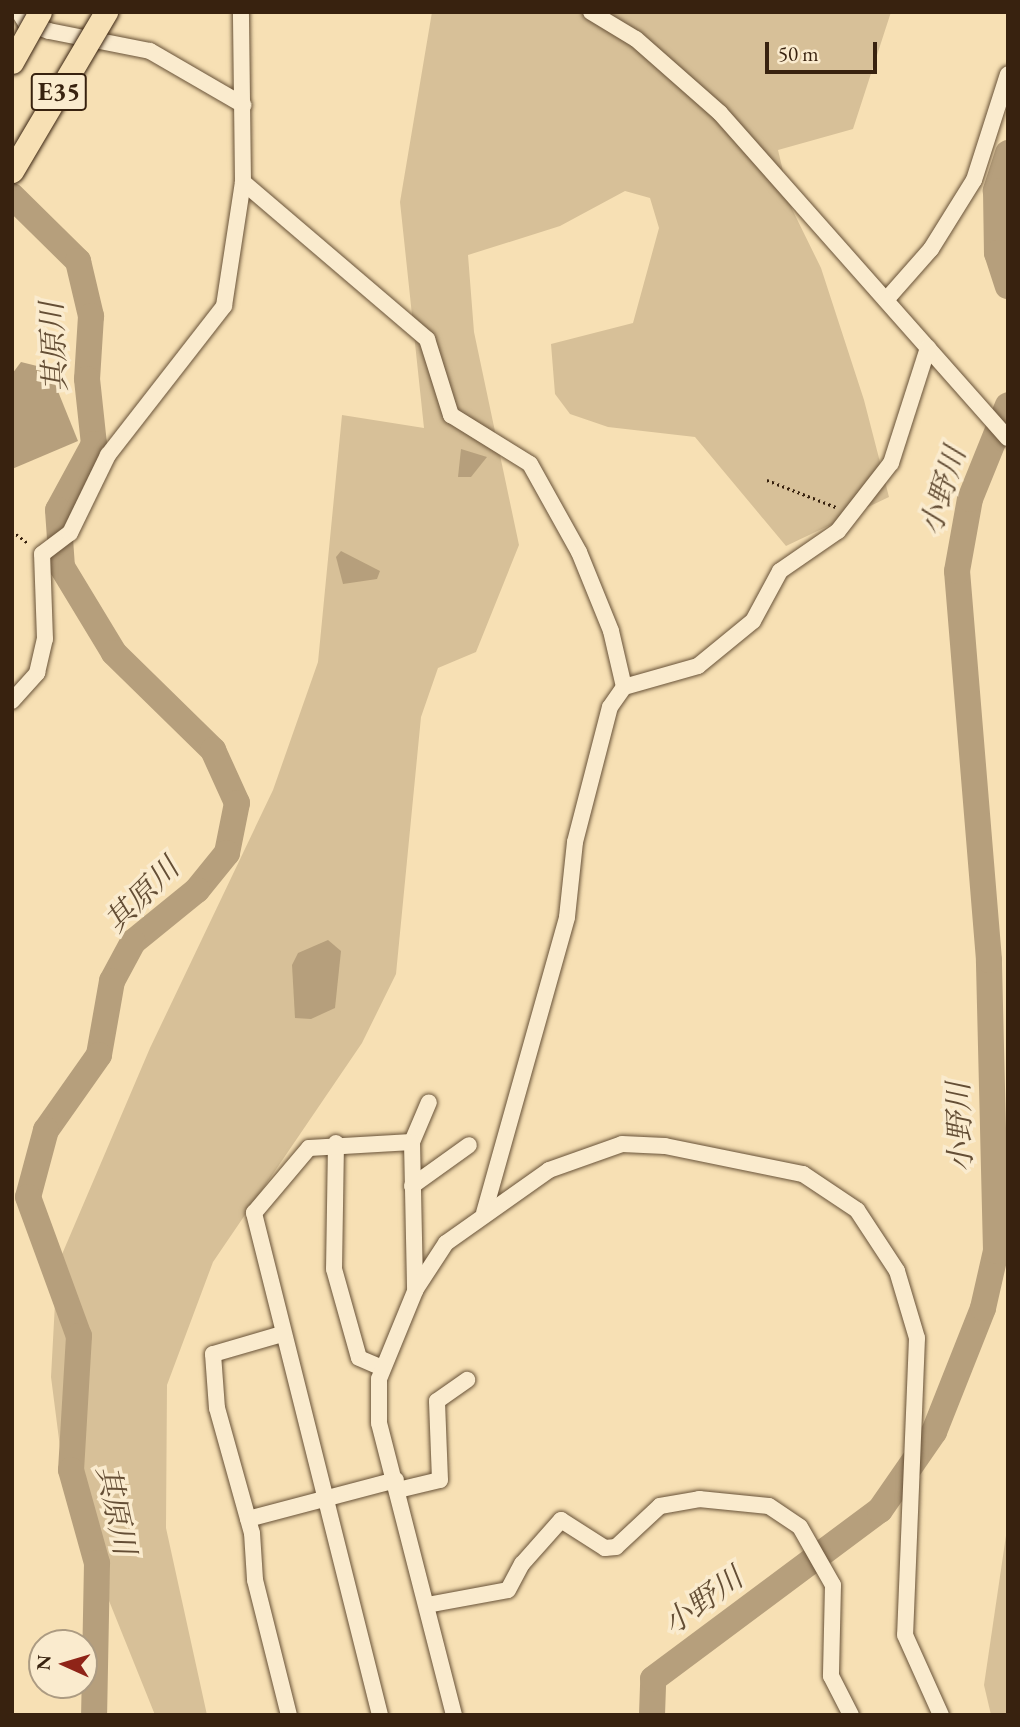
<!DOCTYPE html>
<html>
<head>
<meta charset="utf-8">
<style>
  body { margin:0 }
  #map { position:relative; width:1020px; height:1727px; overflow:hidden; background:#f7e0b4; font-family:"EB Garamond","Noto Serif JP",serif }
  div>[style] { position:absolute }
  [style*='--x'] { left:calc(var(--x)*1px); top:calc(var(--y)*1px); width:calc(var(--w)*1px); rotate:calc(var(--a)*1deg) }
  .green>* { inset:0; background:#d7c098 }
  .water>* { inset:0; background:#b69f7c }
  .river>* { height:26px; margin:-13px; padding:0 13px; transform-origin:13px; border-radius:13px; background:#b69f7c }
  .path>* { height:2.5px; margin-top:-1.25px; transform-origin:0; background:repeating-linear-gradient(90deg,#38220f 0 2px,transparent 0 5.5px) }
  .roads { filter:drop-shadow(0 0 2px #685238) drop-shadow(0 0 2px #685238) }
  .minor>* { height:16px; margin:-8px; padding:0 8px; transform-origin:8px; border-radius:8px; background:#faebce }
  .bridges { filter:drop-shadow(0 0 2px #38220f) drop-shadow(0 0 2px #38220f) }
  .highway-bridge>* { height:23px; margin:-11.5px; padding:0 11.5px; transform-origin:11.5px; border-radius:11.5px; background:#f7e0b4 }
  span { translate:-50% -50%; white-space:nowrap; text-align:center; line-height:1.15; -webkit-text-stroke:7px #faebce; paint-order:stroke }
  .shield-label span { padding:2px 5px; background:#faebce; border:2px solid; border-radius:5px; -webkit-text-stroke-width:0 }
  .shield-label { font-size:26px; color:#38220f; font-weight:700 }
  .water-label { font-size:30px; color:#644e35; font-style:italic }
  .frame { position:absolute; inset:0; border:14px solid #38220f; pointer-events:none }
  .north { position:absolute; left:28px; top:1629px; width:70px; height:70px; box-sizing:border-box; background:#faebce; border:2px solid #ac9b82; border-radius:50%; rotate:274deg; font-size:19px; font-weight:700; line-height:28px; text-align:center; color:#38220f }
  .north::after { content:''; display:block; margin:auto; width:24px; height:32px; background:#8f2418; clip-path:polygon(50% 0,100% 100%,50% 72%,0 100%) }
  .scale { position:absolute; left:765px; top:42px; width:112px; height:32px; box-sizing:border-box; border:4px solid #38220f; border-top:0; padding-left:9px; font-size:21px; line-height:24px; white-space:nowrap; color:#38220f; -webkit-text-stroke:5px #faebce; paint-order:stroke }
</style>
</head>
<body>
<div id="map">
  <div class="green">
    <div style="clip-path:polygon(432px 12px,891px 12px,853px 129px,778px 150px,792px 209px,821px 268px,864px 400px,889px 497px,786px 546px,695px 437px,608px 427px,570px 414px,555px 394px,551px 344px,633px 323px,659px 228px,650px 198px,625px 191px,560px 226px,468px 255px,474px 332px,519px 545px,476px 652px,438px 668px,421px 717px,396px 974px,362px 1043px,213px 1262px,167px 1385px,166px 1528px,207px 1715px,155px 1715px,66px 1494px,51px 1377px,57px 1266px,150px 1048px,273px 790px,318px 662px,342px 415px,424px 428px,400px 202px)"></div>
    <div style="clip-path:polygon(1008px 1522px,1008px 1715px,991px 1715px,984px 1685px)"></div>
  </div>
  <div class="water">
    <div style="clip-path:polygon(21px 362px,49px 369px,78px 441px,12px 469px,12px 374px)"></div>
    <div style="clip-path:polygon(461px 449px,487px 457px,471px 477px,458px 477px)"></div>
    <div style="clip-path:polygon(341px 551px,380px 571px,377px 579px,343px 584px,336px 557px)"></div>
    <div style="clip-path:polygon(328px 940px,341px 951px,335px 1008px,311px 1019px,295px 1018px,292px 965px,298px 953px)"></div>
  </div>
  <div class="river">
    <div style="--x:1008;--y:153;--w:40;--a:108"></div>
    <div style="--x:996;--y:191;--w:62;--a:89.1"></div>
    <div style="--x:997;--y:253;--w:35;--a:72"></div>
    <div style="--x:12;--y:196;--w:93;--a:44.6"></div>
    <div style="--x:78;--y:261;--w:57;--a:76.7"></div>
    <div style="--x:91;--y:316;--w:63;--a:93.6"></div>
    <div style="--x:87;--y:379;--w:65;--a:83.9"></div>
    <div style="--x:94;--y:444;--w:75;--a:118.6"></div>
    <div style="--x:58;--y:510;--w:57;--a:86"></div>
    <div style="--x:62;--y:567;--w:100;--a:58.8"></div>
    <div style="--x:114;--y:653;--w:139;--a:44.4"></div>
    <div style="--x:213;--y:750;--w:58;--a:65.6"></div>
    <div style="--x:237;--y:803;--w:51;--a:101.3"></div>
    <div style="--x:227;--y:853;--w:48;--a:129"></div>
    <div style="--x:197;--y:890;--w:82;--a:140.9"></div>
    <div style="--x:133;--y:942;--w:44;--a:118.3"></div>
    <div style="--x:112;--y:981;--w:75;--a:100"></div>
    <div style="--x:99;--y:1055;--w:92;--a:125.2"></div>
    <div style="--x:46;--y:1130;--w:69;--a:105"></div>
    <div style="--x:28;--y:1197;--w:148;--a:69.9"></div>
    <div style="--x:79;--y:1336;--w:134;--a:93.4"></div>
    <div style="--x:71;--y:1470;--w:97;--a:74.4"></div>
    <div style="--x:97;--y:1563;--w:152;--a:91.1"></div>
    <div style="--x:652;--y:1715;--w:36;--a:-88"></div>
    <div style="--x:653;--y:1679;--w:283;--a:-36.7"></div>
    <div style="--x:880;--y:1510;--w:95;--a:-55.3"></div>
    <div style="--x:934;--y:1432;--w:133;--a:-68.4"></div>
    <div style="--x:983;--y:1308;--w:58;--a:-77.2"></div>
    <div style="--x:996;--y:1251;--w:291;--a:-91.4"></div>
    <div style="--x:989;--y:960;--w:390;--a:-94.7"></div>
    <div style="--x:957;--y:571;--w:73;--a:-79.8"></div>
    <div style="--x:970;--y:499;--w:101;--a:-68"></div>
  </div>
  <div class="path">
    <div style="--x:767;--y:480;--w:74;--a:21.4"></div>
    <div style="--x:12;--y:531;--w:21;--a:37"></div>
  </div>
  <div class="roads">
    <div class="minor">
      <div style="--x:19;--y:12;--w:13;--a:58"></div>
      <div style="--x:26;--y:23;--w:24;--a:19"></div>
      <div style="--x:49;--y:31;--w:103;--a:11.2"></div>
      <div style="--x:150;--y:51;--w:108;--a:30.1"></div>
      <div style="--x:591;--y:12;--w:52;--a:31"></div>
      <div style="--x:636;--y:39;--w:112;--a:41.4"></div>
      <div style="--x:720;--y:113;--w:434;--a:48.5"></div>
      <div style="--x:243;--y:182;--w:242;--a:40.5"></div>
      <div style="--x:427;--y:339;--w:80;--a:72.5"></div>
      <div style="--x:451;--y:415;--w:93;--a:31.8"></div>
      <div style="--x:530;--y:464;--w:101;--a:60.9"></div>
      <div style="--x:579;--y:552;--w:85;--a:67.9"></div>
      <div style="--x:611;--y:631;--w:57;--a:76.9"></div>
      <div style="--x:886;--y:300;--w:68;--a:-48.6"></div>
      <div style="--x:931;--y:249;--w:81;--a:-58.1"></div>
      <div style="--x:974;--y:180;--w:111;--a:-72.2"></div>
      <div style="--x:12;--y:701;--w:38;--a:-48"></div>
      <div style="--x:37;--y:673;--w:35;--a:-77"></div>
      <div style="--x:45;--y:639;--w:85;--a:-92"></div>
      <div style="--x:42;--y:554;--w:35;--a:-37"></div>
      <div style="--x:70;--y:533;--w:87;--a:-64"></div>
      <div style="--x:108;--y:455;--w:189;--a:-52.1"></div>
      <div style="--x:224;--y:306;--w:125;--a:-81.3"></div>
      <div style="--x:243;--y:182;--w:170;--a:-90.7"></div>
      <div style="--x:412;--y:1142;--w:43;--a:-67"></div>
      <div style="--x:336;--y:1143;--w:126;--a:90.9"></div>
      <div style="--x:334;--y:1269;--w:92;--a:74.3"></div>
      <div style="--x:359;--y:1358;--w:25;--a:23"></div>
      <div style="--x:412;--y:1186;--w:70;--a:-35.7"></div>
      <div style="--x:484;--y:1213;--w:307;--a:-74.3"></div>
      <div style="--x:567;--y:917;--w:75;--a:-83.9"></div>
      <div style="--x:575;--y:842;--w:139;--a:-75.5"></div>
      <div style="--x:610;--y:707;--w:24;--a:-55"></div>
      <div style="--x:624;--y:687;--w:77;--a:-15.8"></div>
      <div style="--x:698;--y:666;--w:71;--a:-39.3"></div>
      <div style="--x:753;--y:621;--w:57;--a:-61.6"></div>
      <div style="--x:780;--y:571;--w:70;--a:-34.6"></div>
      <div style="--x:838;--y:531;--w:86;--a:-52.1"></div>
      <div style="--x:891;--y:463;--w:121;--a:-72.2"></div>
      <div style="--x:282;--y:1334;--w:72;--a:163.8"></div>
      <div style="--x:213;--y:1354;--w:54;--a:85.8"></div>
      <div style="--x:217;--y:1408;--w:130;--a:74.4"></div>
      <div style="--x:252;--y:1533;--w:47;--a:86.3"></div>
      <div style="--x:255;--y:1580;--w:139;--a:75.9"></div>
      <div style="--x:398;--y:1490;--w:43;--a:-13.4"></div>
      <div style="--x:440;--y:1480;--w:79;--a:-92.2"></div>
      <div style="--x:437;--y:1401;--w:37;--a:-35"></div>
      <div style="--x:248;--y:1519;--w:153;--a:-14.8"></div>
      <div style="--x:427;--y:1605;--w:82;--a:-10.5"></div>
      <div style="--x:508;--y:1590;--w:30;--a:-62"></div>
      <div style="--x:522;--y:1564;--w:59;--a:-48.4"></div>
      <div style="--x:561;--y:1520;--w:52;--a:32.5"></div>
      <div style="--x:605;--y:1548;--w:11;--a:-5"></div>
      <div style="--x:616;--y:1547;--w:60;--a:-43"></div>
      <div style="--x:660;--y:1506;--w:40;--a:-10"></div>
      <div style="--x:699;--y:1499;--w:70;--a:5.7"></div>
      <div style="--x:769;--y:1506;--w:37;--a:34"></div>
      <div style="--x:800;--y:1527;--w:67;--a:60.4"></div>
      <div style="--x:833;--y:1585;--w:91;--a:91.3"></div>
      <div style="--x:831;--y:1676;--w:44;--a:62.9"></div>
      <div style="--x:380;--y:1715;--w:518;--a:-104.09"></div>
      <div style="--x:254;--y:1213;--w:85;--a:-49.8"></div>
      <div style="--x:309;--y:1148;--w:103;--a:-3.3"></div>
      <div style="--x:412;--y:1142;--w:149;--a:88.8"></div>
      <div style="--x:454;--y:1715;--w:301;--a:-104.4"></div>
      <div style="--x:379;--y:1423;--w:44;--a:-90"></div>
      <div style="--x:379;--y:1379;--w:97;--a:-67.7"></div>
      <div style="--x:416;--y:1289;--w:55;--a:-56.9"></div>
      <div style="--x:446;--y:1243;--w:126;--a:-35.3"></div>
      <div style="--x:549;--y:1170;--w:77;--a:-19.6"></div>
      <div style="--x:622;--y:1144;--w:43;--a:2.7"></div>
      <div style="--x:665;--y:1146;--w:141;--a:11.5"></div>
      <div style="--x:803;--y:1174;--w:65;--a:33.7"></div>
      <div style="--x:857;--y:1210;--w:73;--a:56.7"></div>
      <div style="--x:897;--y:1271;--w:70;--a:73.4"></div>
      <div style="--x:917;--y:1338;--w:297;--a:92.3"></div>
      <div style="--x:905;--y:1635;--w:88;--a:65.8"></div>
    </div>
  </div>
  <div class="bridges">
    <div class="highway-bridge">
      <div style="--x:12;--y:62;--w:57;--a:-60.8"></div>
      <div style="--x:12;--y:171;--w:185;--a:-59.4"></div>
    </div>
  </div>
  <div class="shield-label">
    <span style="left:59px;top:92px">E35</span>
  </div>
  <div class="water-label">
    <span style="left:54px;top:347px;rotate:-93deg">其原川</span>
    <span style="left:943px;top:491px;rotate:-73deg">小野川</span>
    <span style="left:142px;top:895px;rotate:-45deg">其原川</span>
    <span style="left:960px;top:1127px;rotate:-92deg">小野川</span>
    <span style="left:116px;top:1510px;rotate:78deg">其原川</span>
    <span style="left:703px;top:1601px;rotate:-36deg">小野川</span>
  </div>
  <div class="frame"></div>
  <div class="north">N</div>
  <div class="scale">50 m</div>
</div>
</body>
</html>
